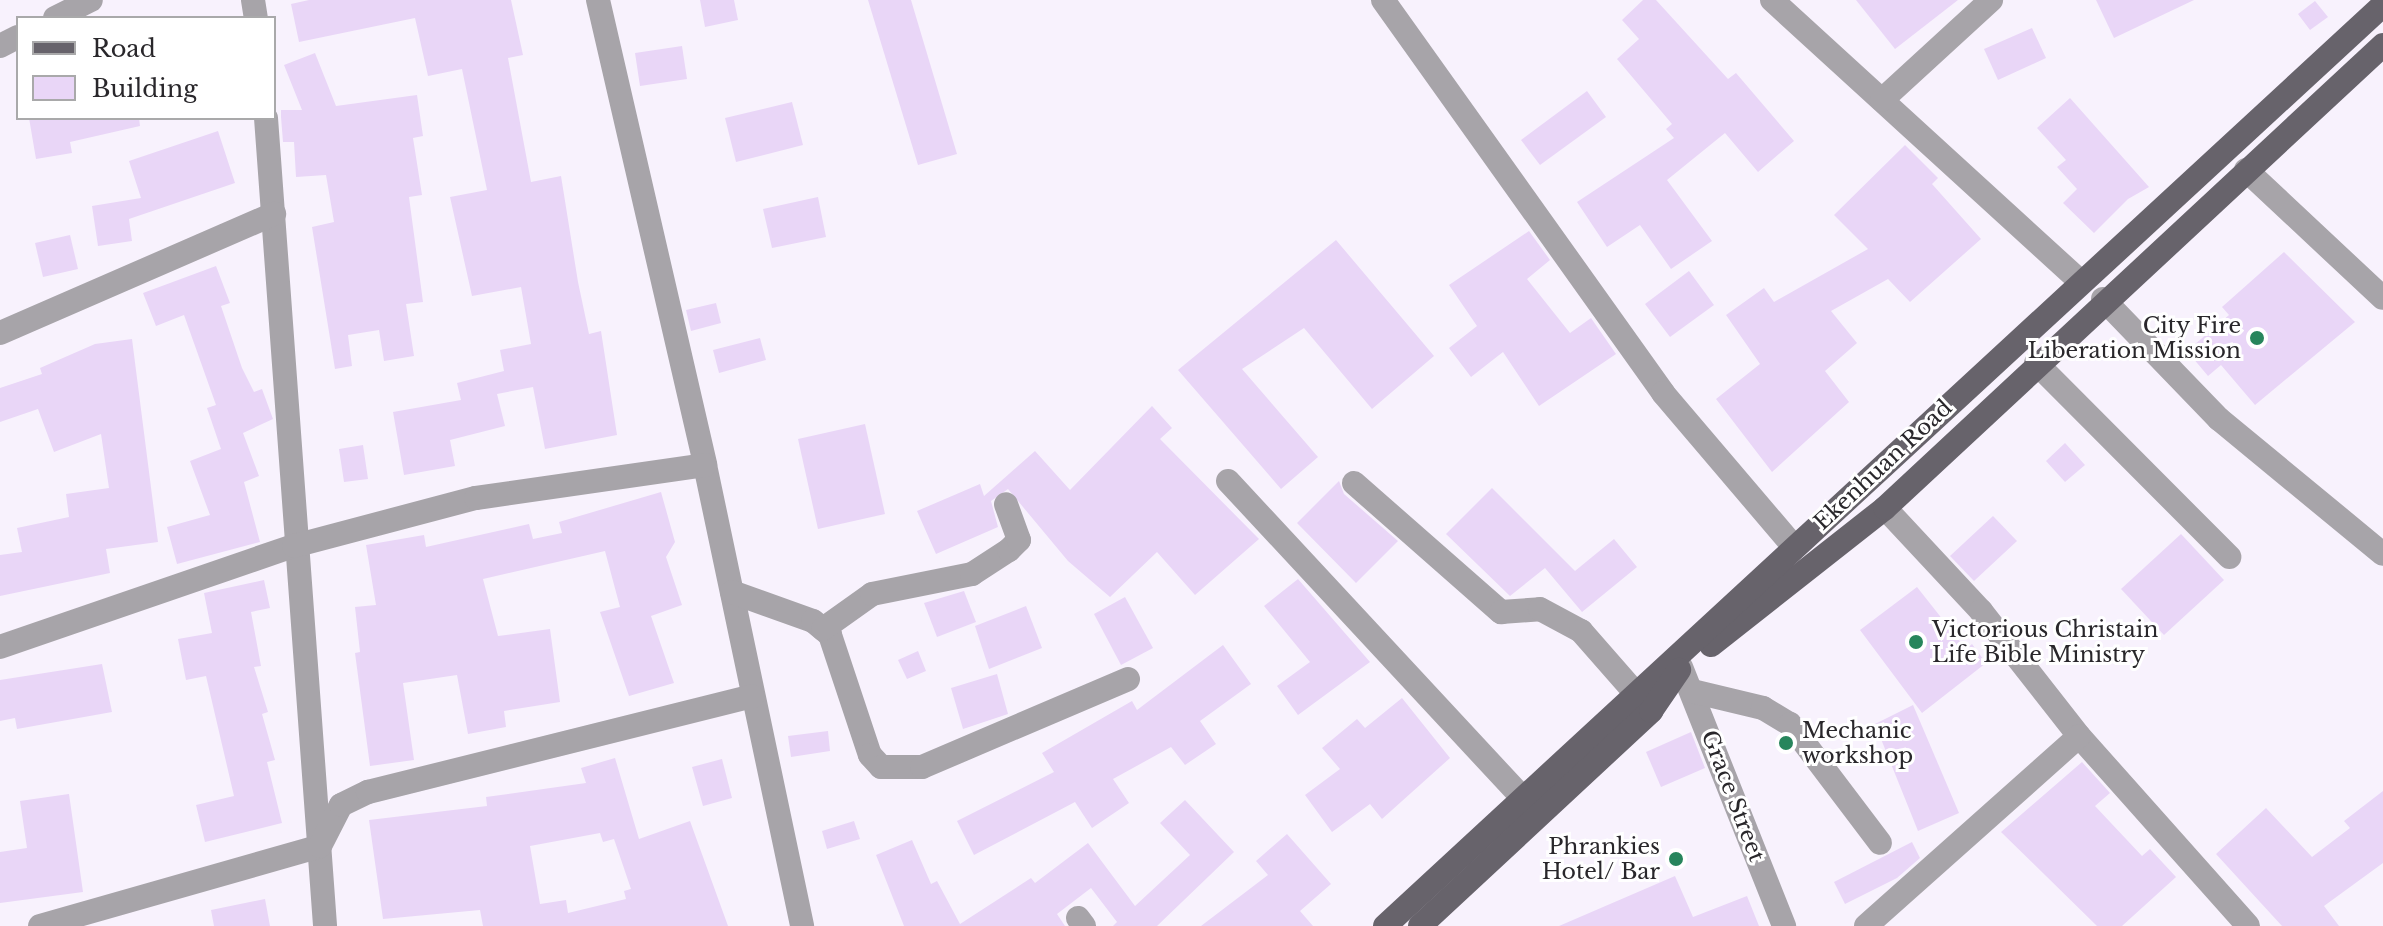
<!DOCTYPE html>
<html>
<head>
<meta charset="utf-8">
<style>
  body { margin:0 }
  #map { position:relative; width:2383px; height:926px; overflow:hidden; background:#f8f2fd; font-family:"Libre Baskerville",serif }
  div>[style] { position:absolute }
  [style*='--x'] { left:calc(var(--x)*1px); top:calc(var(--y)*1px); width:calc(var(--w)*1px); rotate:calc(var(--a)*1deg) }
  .building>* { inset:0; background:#e9d6f7 }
  .minor>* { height:24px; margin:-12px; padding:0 12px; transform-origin:12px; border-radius:12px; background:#a7a4a9 }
  .major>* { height:24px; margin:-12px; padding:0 12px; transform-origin:12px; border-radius:12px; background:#67636b }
  .dots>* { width:22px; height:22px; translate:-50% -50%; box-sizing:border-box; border:4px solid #fff; border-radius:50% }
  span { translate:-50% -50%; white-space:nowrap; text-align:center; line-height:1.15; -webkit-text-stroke:6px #fff; paint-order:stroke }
  .poi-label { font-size:22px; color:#29272b }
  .right { translate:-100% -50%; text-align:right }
  .left { translate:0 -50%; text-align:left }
  .street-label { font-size:22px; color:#29272b }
  .legend { position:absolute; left:16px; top:16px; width:260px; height:104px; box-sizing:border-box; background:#fff; border:2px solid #a9a9aa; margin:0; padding:10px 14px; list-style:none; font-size:24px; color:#29272b }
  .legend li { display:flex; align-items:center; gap:16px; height:40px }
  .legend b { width:40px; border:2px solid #a9a9aa }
</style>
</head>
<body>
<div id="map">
  <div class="building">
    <div style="clip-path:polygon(309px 0,511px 0,523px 55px,508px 58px,531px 182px,561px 176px,578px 282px,589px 334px,601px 331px,617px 435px,545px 449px,533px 387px,497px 394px,505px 426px,450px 440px,455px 466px,404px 475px,393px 412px,461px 400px,457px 383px,504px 371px,500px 350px,531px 344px,521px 287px,472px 296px,450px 197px,487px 190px,462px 69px,428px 76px,415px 18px,299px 42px,291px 4px)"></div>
    <div style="clip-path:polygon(700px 0,734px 0,738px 20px,705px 27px)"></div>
    <div style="clip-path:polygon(868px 0,911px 0,957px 154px,918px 165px)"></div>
    <div style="clip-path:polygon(1643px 0,1656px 0,1728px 79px,1736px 73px,1794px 141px,1758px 172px,1725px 133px,1667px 180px,1712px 241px,1671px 269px,1640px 225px,1607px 247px,1577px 202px,1674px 138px,1666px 129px,1672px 124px,1617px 59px,1639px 39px,1622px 20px)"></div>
    <div style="clip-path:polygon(1856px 0,1958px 0,1895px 49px)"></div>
    <div style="clip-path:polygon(2096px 0,2194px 0,2114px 38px)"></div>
    <div style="clip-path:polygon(2315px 1px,2328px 17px,2310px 30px,2298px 14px)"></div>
    <div style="clip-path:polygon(2032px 28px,2046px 58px,1998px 80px,1984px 49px)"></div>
    <div style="clip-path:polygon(682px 46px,687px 79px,640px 86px,635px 53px)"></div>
    <div style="clip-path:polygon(315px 53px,336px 106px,417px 95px,423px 136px,413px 138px,422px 195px,409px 197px,423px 302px,406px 304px,414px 356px,384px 361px,379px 330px,348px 335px,352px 366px,335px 369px,312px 227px,334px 222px,326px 175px,296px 177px,294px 142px,283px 142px,281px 117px,281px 110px,302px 110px,284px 65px)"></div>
    <div style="clip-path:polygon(1587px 91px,1606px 117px,1540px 165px,1521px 140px)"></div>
    <div style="clip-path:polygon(2070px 98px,2149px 187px,2128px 199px,2094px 233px,2063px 203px,2077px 189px,2057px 167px,2066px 160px,2037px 128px)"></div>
    <div style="clip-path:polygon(792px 102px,803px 145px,736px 162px,725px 118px)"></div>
    <div style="clip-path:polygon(29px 118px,139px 118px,140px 126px,70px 142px,72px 153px,36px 159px)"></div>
    <div style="clip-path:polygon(218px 131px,235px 183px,129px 219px,132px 241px,98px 246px,92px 206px,141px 198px,129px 161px)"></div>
    <div style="clip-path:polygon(1905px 145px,1938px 178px,1932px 184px,1981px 239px,1910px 302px,1888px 279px,1831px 311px,1857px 343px,1825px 371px,1849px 402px,1772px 472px,1716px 399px,1760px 364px,1726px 315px,1764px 288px,1774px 302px,1868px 249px,1834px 215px)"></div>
    <div style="clip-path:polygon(818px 197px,826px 237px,772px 248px,763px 209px)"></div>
    <div style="clip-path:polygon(1529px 231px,1550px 260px,1527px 279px,1570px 333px,1591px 318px,1616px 354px,1539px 406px,1503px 352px,1471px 377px,1449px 348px,1477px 326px,1449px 285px)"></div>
    <div style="clip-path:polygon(70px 235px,78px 269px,43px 277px,35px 243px)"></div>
    <div style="clip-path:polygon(1336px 240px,1434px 356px,1372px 409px,1304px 328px,1242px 369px,1318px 457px,1281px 489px,1178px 370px)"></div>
    <div style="clip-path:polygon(2284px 252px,2355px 322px,2255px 405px,2221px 365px,2208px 376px,2187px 351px,2229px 315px,2222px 307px)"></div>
    <div style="clip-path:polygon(216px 266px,230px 303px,221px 306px,242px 368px,254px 392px,262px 389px,273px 419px,243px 433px,259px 476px,244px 482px,260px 542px,177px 564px,167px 527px,210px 515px,190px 461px,221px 449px,207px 408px,216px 405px,184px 315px,156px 326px,143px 293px)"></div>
    <div style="clip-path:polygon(1689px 271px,1714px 305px,1670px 337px,1645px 304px)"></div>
    <div style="clip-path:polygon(716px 303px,721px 323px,691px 331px,686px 310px)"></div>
    <div style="clip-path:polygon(760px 338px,766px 360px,719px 373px,713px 350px)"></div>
    <div style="clip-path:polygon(132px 339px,158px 542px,106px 549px,110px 573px,0 596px,0 555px,22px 552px,17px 528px,69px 517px,66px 494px,109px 488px,101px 434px,54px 452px,38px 409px,0 422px,0 388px,42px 374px,40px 368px,95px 344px)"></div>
    <div style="clip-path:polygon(1152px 406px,1172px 428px,1160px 439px,1259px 539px,1195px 595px,1157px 552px,1110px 597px,1068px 561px,1008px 489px,991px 501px,998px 527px,936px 554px,917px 511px,980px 484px,984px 496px,1035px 451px,1070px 490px)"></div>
    <div style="clip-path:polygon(865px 424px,885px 514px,818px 529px,798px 439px)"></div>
    <div style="clip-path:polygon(2065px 443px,2085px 465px,2065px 482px,2046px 461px)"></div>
    <div style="clip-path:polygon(363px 445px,368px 479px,344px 482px,339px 449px)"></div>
    <div style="clip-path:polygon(1339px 481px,1344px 494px,1398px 541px,1356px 583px,1297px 523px)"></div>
    <div style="clip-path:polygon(1492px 488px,1575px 571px,1614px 539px,1637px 567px,1582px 612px,1545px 568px,1510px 596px,1446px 534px)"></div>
    <div style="clip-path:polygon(661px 492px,675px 542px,666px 557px,682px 605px,651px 616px,674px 683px,629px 696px,600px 612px,620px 607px,605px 551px,483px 579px,498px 636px,550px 629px,560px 702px,504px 711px,506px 727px,468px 734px,457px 675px,403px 683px,414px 760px,370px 766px,355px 653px,360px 652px,355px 607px,376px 605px,366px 545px,424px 535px,426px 547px,529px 524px,533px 539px,562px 533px,559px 522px)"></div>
    <div style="clip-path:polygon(1993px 516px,2017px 541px,1974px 581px,1950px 556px)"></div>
    <div style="clip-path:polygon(2181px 534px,2224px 580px,2164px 635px,2121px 589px)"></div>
    <div style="clip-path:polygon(1298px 579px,1370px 662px,1298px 715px,1277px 686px,1310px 662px,1264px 606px)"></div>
    <div style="clip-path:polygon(264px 580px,270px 608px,251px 612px,261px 666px,254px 667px,268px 712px,262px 714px,275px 760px,267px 762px,282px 823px,205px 842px,196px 805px,234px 796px,206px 676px,186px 680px,178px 639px,212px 633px,204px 593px)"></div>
    <div style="clip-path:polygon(1917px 587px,1966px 649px,1972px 644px,1986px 663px,1922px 713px,1860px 630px)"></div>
    <div style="clip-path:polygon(964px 591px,976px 622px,937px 637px,924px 603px)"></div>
    <div style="clip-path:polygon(1125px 597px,1153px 648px,1121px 665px,1094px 614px)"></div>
    <div style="clip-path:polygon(1026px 606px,1042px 648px,989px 669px,975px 626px)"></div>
    <div style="clip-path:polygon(1223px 645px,1251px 684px,1200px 721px,1216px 744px,1185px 765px,1171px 747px,1113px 779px,1129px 803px,1092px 828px,1075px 802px,974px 855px,957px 821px,1054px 772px,1042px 753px,1132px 701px,1137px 710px)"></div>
    <div style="clip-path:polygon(918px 651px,926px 671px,907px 679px,898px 660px)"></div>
    <div style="clip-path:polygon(102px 664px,112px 712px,17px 729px,15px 718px,0 721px,0 680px)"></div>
    <div style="clip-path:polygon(997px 674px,1008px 714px,963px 729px,951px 688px)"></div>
    <div style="clip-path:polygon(1402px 698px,1450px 758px,1382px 819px,1370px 804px,1332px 832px,1305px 795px,1340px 769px,1322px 748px,1357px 719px,1365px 728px)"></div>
    <div style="clip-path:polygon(1913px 705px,1959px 813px,1918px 831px,1875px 724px)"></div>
    <div style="clip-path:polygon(828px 731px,830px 751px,791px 757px,788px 736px)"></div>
    <div style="clip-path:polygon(1691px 732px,1705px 768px,1661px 787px,1646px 752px)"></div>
    <div style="clip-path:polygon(evenodd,615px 758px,639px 839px,690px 821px,728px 926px,483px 926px,480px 910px,383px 919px,369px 820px,487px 806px,486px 797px,586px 783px,581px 768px,615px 758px,600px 833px,603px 842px,614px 839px,631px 889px,624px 891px,626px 899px,568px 913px,566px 900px,540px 904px,530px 846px,600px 833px)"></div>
    <div style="clip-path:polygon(722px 759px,732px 798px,703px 806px,692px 767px)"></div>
    <div style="clip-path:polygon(2082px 762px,2110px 793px,2095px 806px,2142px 856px,2150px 849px,2176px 877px,2122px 926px,2097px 926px,2001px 832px)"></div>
    <div style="clip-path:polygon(2383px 791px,2383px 863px,2324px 906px,2339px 926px,2282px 926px,2216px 854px,2266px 808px,2312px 857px,2350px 828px,2344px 821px)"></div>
    <div style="clip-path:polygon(69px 794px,83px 892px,0 903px,0 852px,27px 848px,20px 801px)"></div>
    <div style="clip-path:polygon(1185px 800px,1234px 852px,1157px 926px,1113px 926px,1117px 922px,1091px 888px,1057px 914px,1065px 926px,904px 926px,876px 855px,912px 840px,931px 884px,937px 881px,960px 924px,1031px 878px,1035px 883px,1088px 843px,1135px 906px,1190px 855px,1160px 823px)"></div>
    <div style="clip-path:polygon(854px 821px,860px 839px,827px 849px,822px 831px)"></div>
    <div style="clip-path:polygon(1287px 834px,1331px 884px,1300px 911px,1313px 926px,1201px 926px,1268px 875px,1256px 861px)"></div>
    <div style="clip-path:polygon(1912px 842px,1920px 858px,1897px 878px,1845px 904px,1834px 882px)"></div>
    <div style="clip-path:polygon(1675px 876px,1693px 917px,1747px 896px,1759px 926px,1559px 926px)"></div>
    <div style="clip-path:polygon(265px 899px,270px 926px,214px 926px,211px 910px)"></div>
  </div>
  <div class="minor">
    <div style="--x:253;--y:0;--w:18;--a:81"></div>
    <div style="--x:598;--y:0;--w:477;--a:77"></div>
    <div style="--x:705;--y:465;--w:471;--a:78.1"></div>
    <div style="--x:1383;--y:0;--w:483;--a:54.5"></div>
    <div style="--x:1663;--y:393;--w:202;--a:49.6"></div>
    <div style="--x:1772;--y:0;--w:417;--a:42.4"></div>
    <div style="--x:55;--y:18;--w:40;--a:-26.6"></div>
    <div style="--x:0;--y:46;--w:20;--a:-27"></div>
    <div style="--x:1882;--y:100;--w:148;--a:-42.5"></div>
    <div style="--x:266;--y:118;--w:810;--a:85.82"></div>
    <div style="--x:2246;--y:170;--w:187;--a:43.1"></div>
    <div style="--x:2103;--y:299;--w:167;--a:46"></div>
    <div style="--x:2219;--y:419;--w:212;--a:39.5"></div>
    <div style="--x:0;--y:333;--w:299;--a:-23.5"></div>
    <div style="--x:2036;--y:363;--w:274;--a:45.1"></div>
    <div style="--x:1228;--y:481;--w:434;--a:47.1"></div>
    <div style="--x:1354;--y:483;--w:196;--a:41.3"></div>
    <div style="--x:1501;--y:612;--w:39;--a:-4"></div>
    <div style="--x:1540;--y:609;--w:47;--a:28.2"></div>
    <div style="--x:1581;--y:631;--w:86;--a:48.8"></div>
    <div style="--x:1885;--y:508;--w:141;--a:47"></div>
    <div style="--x:1981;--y:611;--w:159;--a:51.9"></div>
    <div style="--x:2079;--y:736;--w:254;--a:48.3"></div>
    <div style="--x:732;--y:592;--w:86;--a:19.7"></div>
    <div style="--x:813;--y:621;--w:22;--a:39"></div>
    <div style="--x:830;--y:635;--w:126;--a:71.6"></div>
    <div style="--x:870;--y:755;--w:16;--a:47"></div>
    <div style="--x:881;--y:767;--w:41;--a:0"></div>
    <div style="--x:922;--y:767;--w:224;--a:-23.1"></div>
    <div style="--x:823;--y:629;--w:60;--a:-35.5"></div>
    <div style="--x:872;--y:594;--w:102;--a:-11.3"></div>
    <div style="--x:972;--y:574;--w:44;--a:-33"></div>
    <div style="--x:1009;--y:550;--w:14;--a:-45"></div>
    <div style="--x:1019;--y:540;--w:38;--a:-110"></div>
    <div style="--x:0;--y:647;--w:311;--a:-19"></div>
    <div style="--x:294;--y:546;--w:188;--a:-14.8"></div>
    <div style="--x:476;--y:498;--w:231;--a:-8.2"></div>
    <div style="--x:1681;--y:667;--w:279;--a:68.3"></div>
    <div style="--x:1692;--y:691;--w:73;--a:13.5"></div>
    <div style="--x:1763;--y:708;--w:31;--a:31"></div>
    <div style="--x:1790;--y:724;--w:149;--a:52.9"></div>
    <div style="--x:1078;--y:918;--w:10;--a:53"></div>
    <div style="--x:40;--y:926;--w:291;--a:-15.9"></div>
    <div style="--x:320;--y:846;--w:46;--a:-62.9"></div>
    <div style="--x:341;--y:805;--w:30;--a:-26"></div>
    <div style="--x:368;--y:792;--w:396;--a:-14"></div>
    <div style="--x:1866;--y:926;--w:285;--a:-41.7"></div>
  </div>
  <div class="major">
    <div style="--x:1711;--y:645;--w:221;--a:-38.2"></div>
    <div style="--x:1885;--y:508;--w:680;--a:-42.91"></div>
    <div style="--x:1385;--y:926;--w:1358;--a:-42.7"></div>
    <div style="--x:1420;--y:926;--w:316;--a:-42.9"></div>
    <div style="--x:1651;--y:711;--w:50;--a:-55.7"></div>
  </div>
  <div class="dots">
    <div style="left:2257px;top:338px;background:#27855c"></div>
    <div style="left:1916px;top:642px;background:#27855c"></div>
    <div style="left:1786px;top:743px;background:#27855c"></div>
    <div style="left:1676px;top:859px;background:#27855c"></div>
  </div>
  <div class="poi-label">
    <span class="right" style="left:2241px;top:338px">City Fire<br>Liberation Mission</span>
    <span class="left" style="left:1932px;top:642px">Victorious Christain<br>Life Bible Ministry</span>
    <span class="left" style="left:1802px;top:743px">Mechanic<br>workshop</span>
    <span class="right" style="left:1660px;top:859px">Phrankies<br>Hotel/ Bar</span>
  </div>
  <div class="street-label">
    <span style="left:1883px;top:465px;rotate:-43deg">Ekenhuan Road</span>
    <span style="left:1733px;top:796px;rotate:69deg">Grace Street</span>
  </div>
  <ul class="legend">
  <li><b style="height:10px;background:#67636b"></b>Road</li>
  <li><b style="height:22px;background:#e9d6f7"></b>Building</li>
  </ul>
</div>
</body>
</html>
